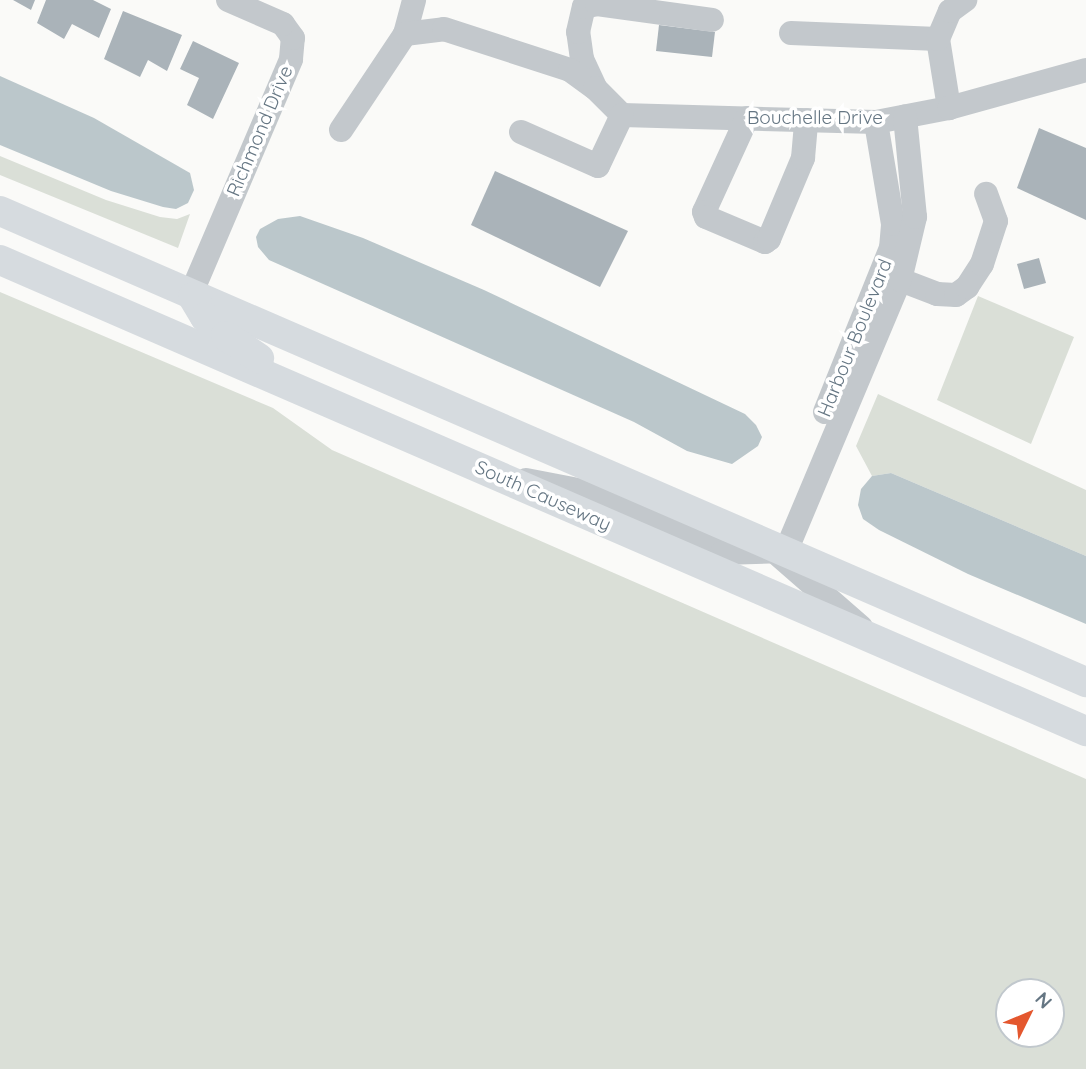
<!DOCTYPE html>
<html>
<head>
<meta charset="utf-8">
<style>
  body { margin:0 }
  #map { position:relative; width:1086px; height:1069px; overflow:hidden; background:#fafaf8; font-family:Quicksand,sans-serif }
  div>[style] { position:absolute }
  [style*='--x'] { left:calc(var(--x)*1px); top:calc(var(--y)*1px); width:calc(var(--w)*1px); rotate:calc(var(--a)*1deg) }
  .green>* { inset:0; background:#dadfd7 }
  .water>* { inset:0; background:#bbc7cb }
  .building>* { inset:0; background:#aab3b9 }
  .minor>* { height:24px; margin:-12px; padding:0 12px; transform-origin:12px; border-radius:12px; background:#c3c8cc }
  .major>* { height:30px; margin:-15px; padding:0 15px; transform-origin:15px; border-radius:15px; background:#d6dbdf }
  span { translate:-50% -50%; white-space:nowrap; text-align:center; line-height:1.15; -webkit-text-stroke:7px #fff; paint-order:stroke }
  .street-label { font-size:19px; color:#657683 }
  .north { position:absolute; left:995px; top:978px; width:70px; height:70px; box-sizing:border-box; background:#fff; border:2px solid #c1c8cd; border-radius:50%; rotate:47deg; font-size:19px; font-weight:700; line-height:28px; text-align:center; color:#657683 }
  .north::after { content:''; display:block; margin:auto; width:24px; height:32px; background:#e4572e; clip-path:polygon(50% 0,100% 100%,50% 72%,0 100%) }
</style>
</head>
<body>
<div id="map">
  <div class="green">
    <div style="clip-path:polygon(0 156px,106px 200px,160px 217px,177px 219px,190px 214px,178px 248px,0 175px)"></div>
    <div style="clip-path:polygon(evenodd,0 292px,273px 408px,332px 450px,1086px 779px,1086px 1069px,0 1069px,0 292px,1009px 992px,1051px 992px,1051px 1034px,1009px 1034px,1009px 992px)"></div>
    <div style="clip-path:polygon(978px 296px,1074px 337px,1031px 444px,937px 400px)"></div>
    <div style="clip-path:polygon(878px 394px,1086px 490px,1086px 556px,891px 473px,872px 476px,856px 446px)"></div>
  </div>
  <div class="water">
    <div style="clip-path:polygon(0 76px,94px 118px,190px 173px,194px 190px,188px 203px,176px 209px,163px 207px,111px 191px,0 145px)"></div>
    <div style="clip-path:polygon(300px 216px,363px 238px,484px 290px,745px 414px,756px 425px,762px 437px,758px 446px,732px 464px,687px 451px,634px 422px,269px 260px,258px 247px,256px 237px,260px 229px,278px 219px)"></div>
    <div style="clip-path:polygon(891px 473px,1086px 556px,1086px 624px,968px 574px,879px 530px,863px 519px,858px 505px,861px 489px,872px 476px)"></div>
  </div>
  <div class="building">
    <div style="clip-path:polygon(13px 0,35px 0,31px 10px)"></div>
    <div style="clip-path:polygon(46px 0,93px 0,111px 9px,99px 38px,72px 24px,64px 39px,37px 23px)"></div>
    <div style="clip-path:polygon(123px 11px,182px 35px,167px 71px,148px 60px,140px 77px,104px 59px)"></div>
    <div style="clip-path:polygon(659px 25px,715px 32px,712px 57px,656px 51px)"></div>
    <div style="clip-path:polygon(193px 41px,239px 63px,213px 119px,187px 105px,199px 78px,180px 69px)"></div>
    <div style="clip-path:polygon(1039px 128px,1086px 148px,1086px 220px,1017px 188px)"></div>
    <div style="clip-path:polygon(495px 171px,628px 231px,600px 287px,471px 225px)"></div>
    <div style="clip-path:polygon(1039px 258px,1046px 283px,1024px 289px,1017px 264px)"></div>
  </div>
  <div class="minor">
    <div style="--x:791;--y:33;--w:147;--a:2.3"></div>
    <div style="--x:938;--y:39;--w:70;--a:80.9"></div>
    <div style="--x:405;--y:34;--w:35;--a:-75"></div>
    <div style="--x:938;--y:39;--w:30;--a:-67"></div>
    <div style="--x:950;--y:11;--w:19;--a:-36"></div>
    <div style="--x:595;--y:87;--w:31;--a:-115"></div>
    <div style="--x:582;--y:59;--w:27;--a:-98"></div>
    <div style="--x:578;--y:32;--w:26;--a:-77"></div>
    <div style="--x:584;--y:7;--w:13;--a:-13"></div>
    <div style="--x:597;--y:4;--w:116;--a:7.9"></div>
    <div style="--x:622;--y:115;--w:254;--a:1.6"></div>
    <div style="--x:876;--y:122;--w:74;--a:-10.9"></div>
    <div style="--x:949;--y:108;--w:142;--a:-15.5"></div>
    <div style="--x:747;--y:118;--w:103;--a:114.6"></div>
    <div style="--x:704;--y:212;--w:5;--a:68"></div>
    <div style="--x:706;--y:217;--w:64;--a:23"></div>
    <div style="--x:765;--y:242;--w:5;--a:-37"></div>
    <div style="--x:769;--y:239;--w:88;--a:-67.2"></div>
    <div style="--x:803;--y:158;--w:38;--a:-85"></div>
    <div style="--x:341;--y:130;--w:115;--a:-56.3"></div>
    <div style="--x:405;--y:34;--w:39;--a:-7"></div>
    <div style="--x:444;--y:29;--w:133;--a:18"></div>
    <div style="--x:570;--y:70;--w:31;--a:36"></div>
    <div style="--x:595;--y:88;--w:38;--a:45"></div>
    <div style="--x:521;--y:132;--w:84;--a:23.8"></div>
    <div style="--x:598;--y:166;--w:56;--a:-64.8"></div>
    <div style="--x:885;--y:274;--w:56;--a:21"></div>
    <div style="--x:937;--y:294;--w:19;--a:3"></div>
    <div style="--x:956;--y:295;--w:14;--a:-36"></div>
    <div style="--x:967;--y:287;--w:27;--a:-57"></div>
    <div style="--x:982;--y:264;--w:45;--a:-72"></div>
    <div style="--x:996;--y:221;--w:29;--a:-110"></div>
    <div style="--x:191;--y:294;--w:255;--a:-66.9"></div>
    <div style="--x:291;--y:59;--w:21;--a:-85"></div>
    <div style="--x:293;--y:38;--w:17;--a:-126"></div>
    <div style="--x:283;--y:24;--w:60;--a:-156.4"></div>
    <div style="--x:825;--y:412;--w:177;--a:-68.1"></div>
    <div style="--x:891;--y:248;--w:24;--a:-85"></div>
    <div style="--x:893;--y:224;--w:103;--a:-99.5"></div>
    <div style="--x:526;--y:480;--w:53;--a:10.9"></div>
    <div style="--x:578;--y:490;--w:157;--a:23.6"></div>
    <div style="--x:722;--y:553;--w:64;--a:-1.8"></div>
    <div style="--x:786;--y:551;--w:294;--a:-67.2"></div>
    <div style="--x:900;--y:280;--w:65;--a:-76.6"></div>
    <div style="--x:915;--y:217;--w:101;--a:-95.7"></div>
    <div style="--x:775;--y:552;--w:114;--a:41.1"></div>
  </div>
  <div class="major">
    <div style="--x:0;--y:211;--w:1184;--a:23.45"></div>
    <div style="--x:0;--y:260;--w:1184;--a:23.45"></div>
    <div style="--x:193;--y:297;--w:23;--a:59"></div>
    <div style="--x:205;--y:317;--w:28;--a:42"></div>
    <div style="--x:226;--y:336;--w:40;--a:34"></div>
  </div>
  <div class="street-label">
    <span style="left:815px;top:118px">Bouchelle Drive</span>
    <span style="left:260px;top:131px;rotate:-67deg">Richmond Drive</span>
    <span style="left:855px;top:338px;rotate:-68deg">Harbour Boulevard</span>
    <span style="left:543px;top:496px;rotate:24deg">South Causeway</span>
  </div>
  <div class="north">N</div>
</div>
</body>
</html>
